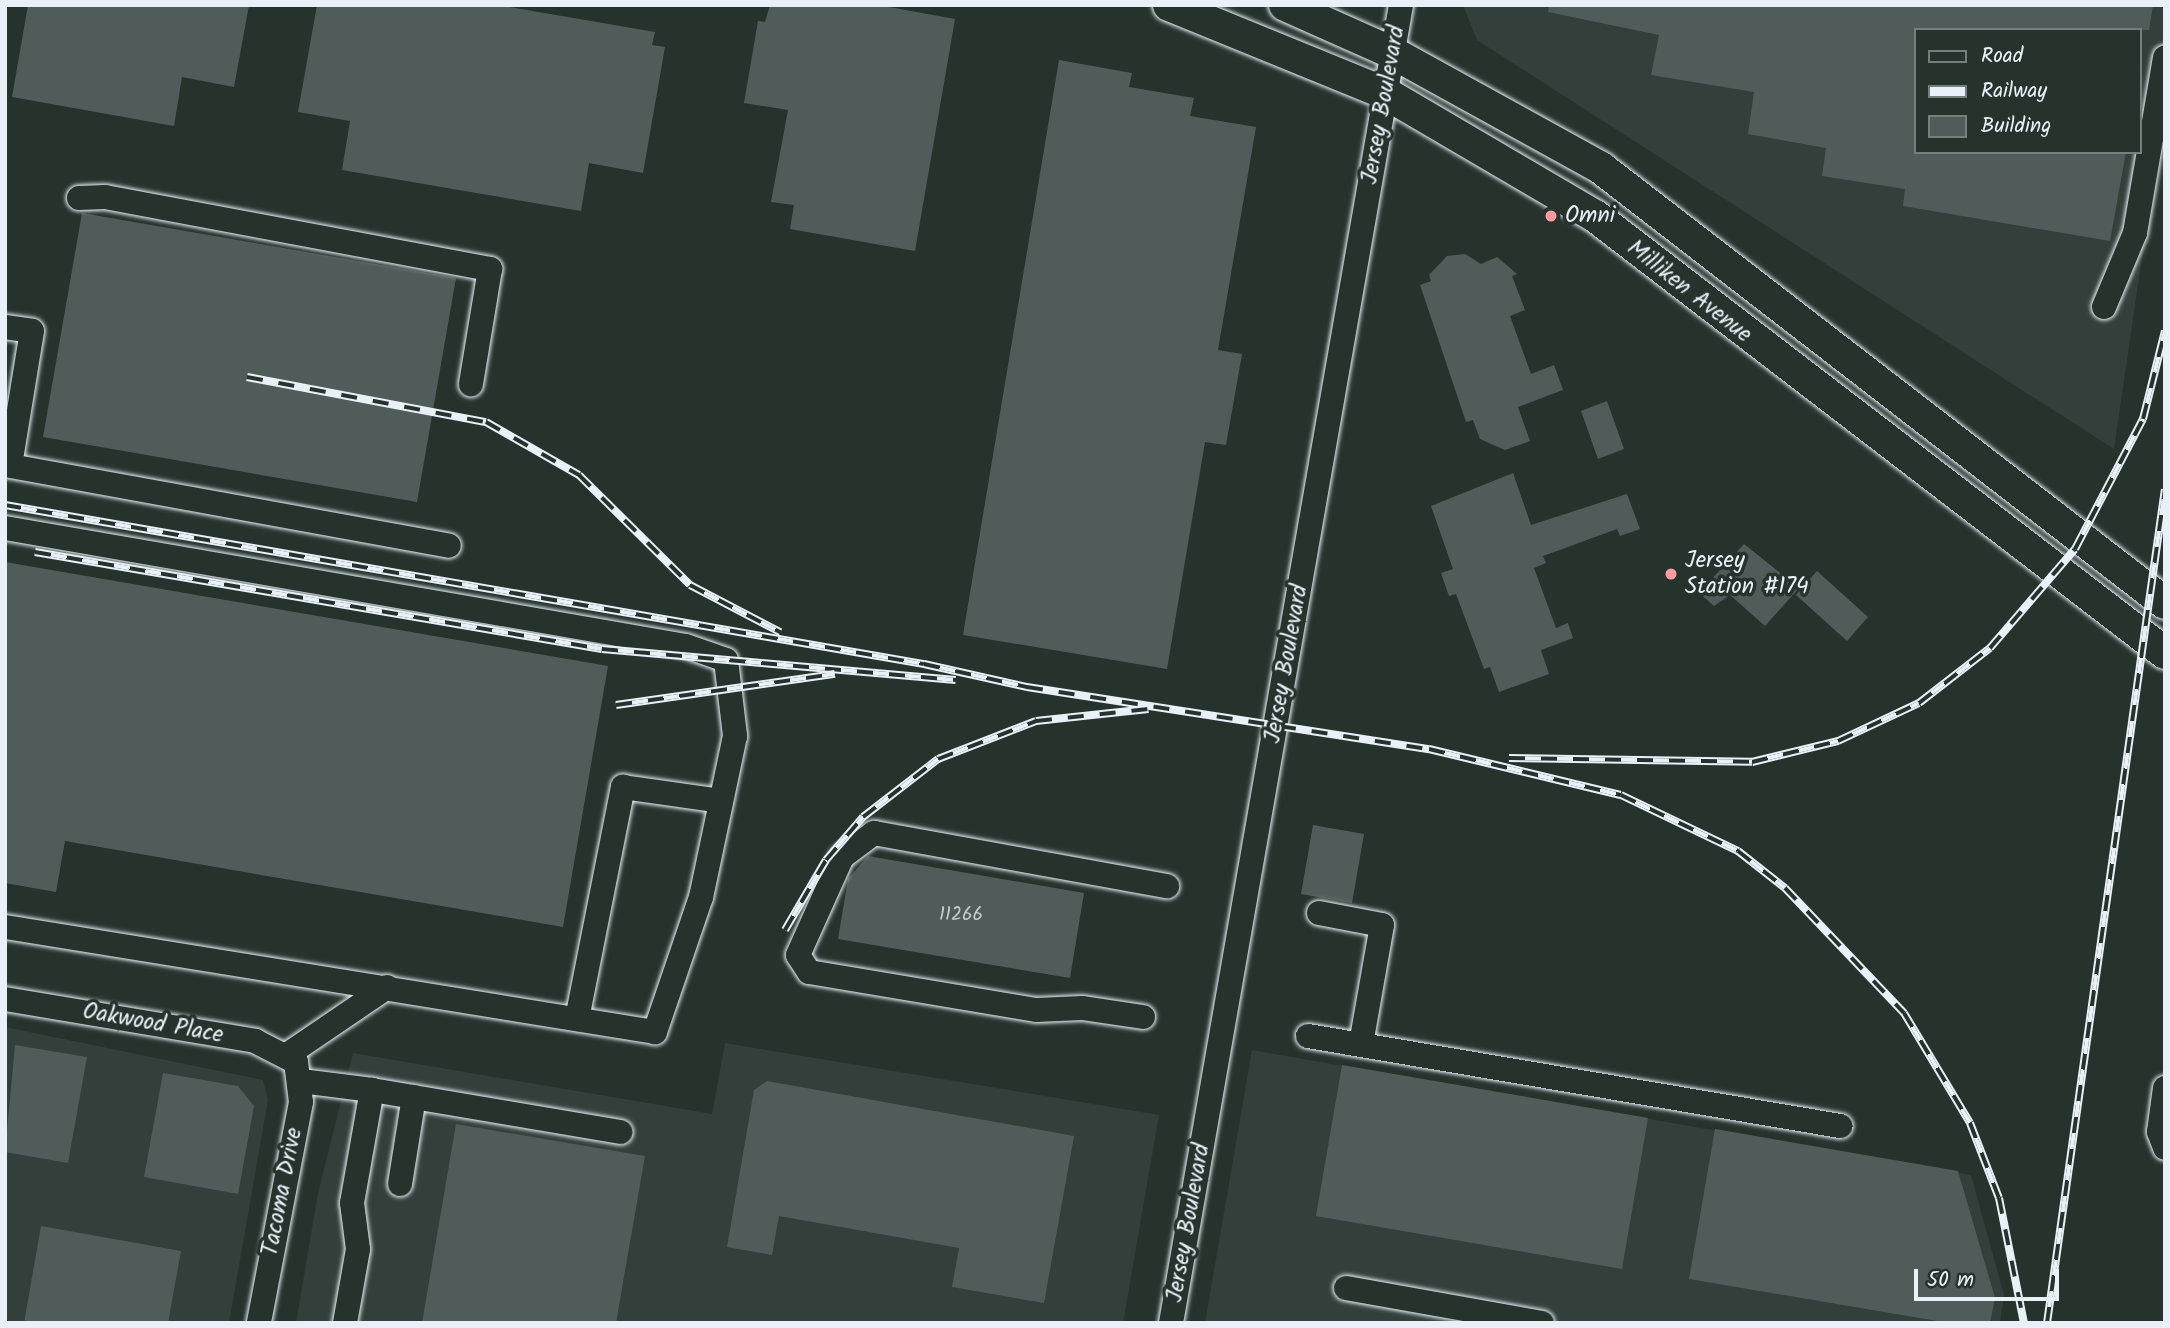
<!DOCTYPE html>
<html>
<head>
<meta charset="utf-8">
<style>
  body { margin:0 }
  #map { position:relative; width:2170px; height:1328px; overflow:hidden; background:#26332d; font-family:Kalam,sans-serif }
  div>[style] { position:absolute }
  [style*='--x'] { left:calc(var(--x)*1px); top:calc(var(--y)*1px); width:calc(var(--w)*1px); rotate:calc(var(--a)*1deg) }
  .built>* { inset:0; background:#333f3a }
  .building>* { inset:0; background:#505c59 }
  .roads { filter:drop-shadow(0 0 2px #e8f1f8) drop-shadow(0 0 2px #e8f1f8) }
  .minor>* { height:24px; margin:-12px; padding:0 12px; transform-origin:12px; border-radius:12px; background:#26332d }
  .major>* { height:32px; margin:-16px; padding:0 16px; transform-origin:16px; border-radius:16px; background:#26332d }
  .rail>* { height:8px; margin-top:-4px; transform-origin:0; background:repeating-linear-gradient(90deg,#26332d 0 16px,#e8f1f8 0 32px); box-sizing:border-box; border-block:2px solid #e8f1f8 }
  .dots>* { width:19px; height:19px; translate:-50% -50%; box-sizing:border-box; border:4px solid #26332d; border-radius:50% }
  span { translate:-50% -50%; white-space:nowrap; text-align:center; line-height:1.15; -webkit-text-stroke:7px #26332d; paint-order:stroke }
  .number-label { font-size:19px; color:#c2ccd0 }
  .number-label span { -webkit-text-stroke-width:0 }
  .street-label { font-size:23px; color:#e8f1f8 }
  .poi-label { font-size:23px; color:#e8f1f8 }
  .left { translate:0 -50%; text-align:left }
  .frame { position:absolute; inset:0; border:7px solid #e8f1f8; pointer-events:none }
  .legend { position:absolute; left:1914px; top:28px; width:228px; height:126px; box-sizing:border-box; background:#26332d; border:2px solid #747f7e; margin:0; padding:9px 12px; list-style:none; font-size:21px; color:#e8f1f8 }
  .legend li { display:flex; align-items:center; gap:14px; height:35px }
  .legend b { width:35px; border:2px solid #747f7e }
  .scale { position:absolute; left:1914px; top:1269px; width:145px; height:32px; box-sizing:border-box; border:4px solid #e8f1f8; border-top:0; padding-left:9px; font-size:21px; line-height:24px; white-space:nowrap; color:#e8f1f8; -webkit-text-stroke:5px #26332d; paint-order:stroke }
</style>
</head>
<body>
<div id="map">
  <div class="built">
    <div style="clip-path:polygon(evenodd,1463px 5px,2165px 5px,2165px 99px,2114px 449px,1477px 40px,1463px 5px,1916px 30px,2140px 30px,2140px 152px,1916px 152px,1916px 30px)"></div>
    <div style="clip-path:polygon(5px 1027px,263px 1080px,268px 1100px,229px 1323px,5px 1323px)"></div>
    <div style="clip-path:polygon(725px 1043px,1159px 1115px,1123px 1323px,296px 1323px,318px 1193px,353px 1053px,712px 1114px)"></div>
    <div style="clip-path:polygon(1252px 1050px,1971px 1175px,2004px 1295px,2000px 1323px,1205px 1323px)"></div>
  </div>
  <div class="building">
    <div style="clip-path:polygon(28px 5px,249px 5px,234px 87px,182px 77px,174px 126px,12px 97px)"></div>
    <div style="clip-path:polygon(317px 5px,498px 5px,655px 32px,652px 45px,665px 47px,643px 173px,589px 163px,581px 211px,342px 170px,350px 121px,298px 112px)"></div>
    <div style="clip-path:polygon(770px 5px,878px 5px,955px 19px,915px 251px,790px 229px,794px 205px,771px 202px,788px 110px,744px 103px,758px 21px,765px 22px)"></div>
    <div style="clip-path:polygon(1549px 5px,2153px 5px,2149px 30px,1916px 30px,1916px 152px,2126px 152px,2110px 241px,1903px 206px,1905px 189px,1822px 176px,1826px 148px,1748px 134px,1754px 92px,1651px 75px,1659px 35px,1548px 12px)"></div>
    <div style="clip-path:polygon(1059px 60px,1132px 73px,1129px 87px,1194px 98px,1190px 116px,1256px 127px,1218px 350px,1242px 354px,1226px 445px,1205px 442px,1167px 669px,963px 635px)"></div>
    <div style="clip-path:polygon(82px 213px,456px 278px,417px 502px,43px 437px)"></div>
    <div style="clip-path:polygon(1465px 254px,1481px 264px,1497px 257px,1517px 274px,1512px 276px,1525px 310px,1510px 316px,1531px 374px,1554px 365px,1563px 390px,1518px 407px,1530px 441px,1505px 450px,1480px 439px,1473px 420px,1466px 422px,1420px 285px,1431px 281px,1429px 275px,1447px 256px)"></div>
    <div style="clip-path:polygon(1607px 401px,1624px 449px,1598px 459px,1581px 411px)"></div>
    <div style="clip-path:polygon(1513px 473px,1531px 525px,1627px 494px,1640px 529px,1620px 536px,1617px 529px,1543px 556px,1546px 563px,1534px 568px,1556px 628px,1568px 623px,1573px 638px,1541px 650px,1549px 674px,1499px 692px,1490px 667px,1484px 669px,1456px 594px,1449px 596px,1441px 573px,1453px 569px,1431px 506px)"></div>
    <div style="clip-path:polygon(1744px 544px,1799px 588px,1765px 626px,1730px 595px,1714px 606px,1699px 593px)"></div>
    <div style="clip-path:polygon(5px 562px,608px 666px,563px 927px,65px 841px,56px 892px,5px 883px)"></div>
    <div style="clip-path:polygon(1817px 571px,1868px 617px,1847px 641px,1796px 595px)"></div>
    <div style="clip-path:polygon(1313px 825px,1364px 834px,1352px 903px,1301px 894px)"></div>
    <div style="clip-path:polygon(868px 856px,1084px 893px,1070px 978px,838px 939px,848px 879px)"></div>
    <div style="clip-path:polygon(15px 1045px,87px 1057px,68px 1163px,5px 1152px)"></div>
    <div style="clip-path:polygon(1342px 1065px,1648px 1118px,1622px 1269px,1316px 1216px)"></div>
    <div style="clip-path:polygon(163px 1073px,238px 1086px,254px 1106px,238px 1194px,144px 1177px)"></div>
    <div style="clip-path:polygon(767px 1081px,1074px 1136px,1044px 1303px,952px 1287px,959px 1248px,779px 1216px,772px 1255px,727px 1247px,754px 1090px)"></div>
    <div style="clip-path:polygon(456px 1124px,645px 1156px,616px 1323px,422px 1323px)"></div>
    <div style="clip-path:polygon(1715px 1129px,1958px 1171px,1995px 1298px,1990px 1323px,1949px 1323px,1689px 1279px)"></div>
    <div style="clip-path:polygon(41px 1226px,181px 1251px,168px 1323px,24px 1323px)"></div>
  </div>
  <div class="roads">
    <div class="minor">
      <div style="--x:79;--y:198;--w:26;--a:-2"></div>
      <div style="--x:105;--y:197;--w:392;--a:10.6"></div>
      <div style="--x:490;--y:269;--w:117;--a:99.4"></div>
      <div style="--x:2104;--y:307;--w:80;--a:-67.3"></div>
      <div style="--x:2135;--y:233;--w:178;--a:-80.3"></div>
      <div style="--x:5;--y:327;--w:27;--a:8"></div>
      <div style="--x:32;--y:331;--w:136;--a:99.3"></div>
      <div style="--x:5;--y:465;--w:451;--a:10.3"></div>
      <div style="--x:5;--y:528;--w:691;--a:9.83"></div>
      <div style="--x:686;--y:646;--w:42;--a:19.3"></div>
      <div style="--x:726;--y:660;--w:77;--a:83.2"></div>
      <div style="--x:735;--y:736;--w:165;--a:101.9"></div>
      <div style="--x:701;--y:897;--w:143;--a:108.8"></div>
      <div style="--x:655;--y:1032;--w:658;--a:-170.82"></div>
      <div style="--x:1319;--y:913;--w:64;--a:10.8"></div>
      <div style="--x:1382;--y:925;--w:121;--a:100"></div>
      <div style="--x:5;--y:999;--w:254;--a:9.5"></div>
      <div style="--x:255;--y:1041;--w:46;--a:27.1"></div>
      <div style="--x:296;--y:1062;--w:40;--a:82.9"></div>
      <div style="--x:301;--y:1102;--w:225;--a:100.8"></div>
      <div style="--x:1143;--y:1017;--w:62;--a:-171.6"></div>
      <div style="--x:1082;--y:1008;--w:46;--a:177.5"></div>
      <div style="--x:1036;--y:1010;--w:230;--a:-170.5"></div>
      <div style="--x:809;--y:972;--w:20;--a:-123"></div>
      <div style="--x:798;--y:955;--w:107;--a:-65.8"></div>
      <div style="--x:842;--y:857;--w:40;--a:-37"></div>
      <div style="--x:874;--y:833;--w:298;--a:10.3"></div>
      <div style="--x:577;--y:1019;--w:237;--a:-78.8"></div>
      <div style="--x:623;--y:787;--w:99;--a:8.1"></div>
      <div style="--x:1308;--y:1036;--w:540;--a:9.6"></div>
      <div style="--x:287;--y:1055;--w:121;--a:-34.2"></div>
      <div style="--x:301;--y:1081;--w:72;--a:7.2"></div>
      <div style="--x:2165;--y:1088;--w:44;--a:97.8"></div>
      <div style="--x:2159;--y:1132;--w:17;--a:69"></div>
      <div style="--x:400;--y:1184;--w:88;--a:-80.9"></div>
      <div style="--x:1346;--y:1288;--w:199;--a:10.1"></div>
      <div style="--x:345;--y:1323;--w:75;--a:-80"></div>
      <div style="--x:358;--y:1249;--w:46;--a:-97.4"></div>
      <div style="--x:352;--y:1203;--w:115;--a:-80"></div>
      <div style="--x:372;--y:1090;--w:252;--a:9.6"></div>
      <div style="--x:1171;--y:1323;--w:1338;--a:-80.1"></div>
    </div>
    <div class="major">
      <div style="--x:1169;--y:5;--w:233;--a:22.2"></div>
      <div style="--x:1385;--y:93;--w:243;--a:30.4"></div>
      <div style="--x:1595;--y:216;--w:718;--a:37.48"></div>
      <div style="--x:1285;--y:5;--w:118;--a:24"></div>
      <div style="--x:1393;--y:53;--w:238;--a:28.9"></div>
      <div style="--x:1601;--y:168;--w:712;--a:37.64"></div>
    </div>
  </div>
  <div class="rail">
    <div style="--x:247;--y:377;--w:243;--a:10.7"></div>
    <div style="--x:486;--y:422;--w:107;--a:29.7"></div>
    <div style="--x:579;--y:475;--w:156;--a:44.7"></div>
    <div style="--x:690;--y:585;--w:102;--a:27.6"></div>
    <div style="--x:5;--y:505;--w:933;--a:9.82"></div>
    <div style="--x:924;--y:664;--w:106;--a:12.6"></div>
    <div style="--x:1027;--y:687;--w:407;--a:8.8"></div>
    <div style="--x:1429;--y:749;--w:197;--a:13.5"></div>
    <div style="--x:1621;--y:795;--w:130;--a:25.6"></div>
    <div style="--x:1738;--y:851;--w:60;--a:38.2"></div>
    <div style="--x:1785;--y:888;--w:173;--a:46.4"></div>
    <div style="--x:1904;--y:1013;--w:128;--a:59"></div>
    <div style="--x:1970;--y:1123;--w:80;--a:68.9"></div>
    <div style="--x:1999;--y:1198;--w:127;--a:78.7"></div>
    <div style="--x:35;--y:552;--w:575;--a:9.71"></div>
    <div style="--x:602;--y:649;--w:355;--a:5"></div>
    <div style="--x:616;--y:705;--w:221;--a:-8.1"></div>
    <div style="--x:1509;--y:758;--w:243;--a:0.9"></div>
    <div style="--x:1752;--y:762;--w:89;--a:-13.7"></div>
    <div style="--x:1838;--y:741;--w:89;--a:-25.1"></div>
    <div style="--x:1919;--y:703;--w:90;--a:-37.8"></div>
    <div style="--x:1990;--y:648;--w:130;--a:-49.4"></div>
    <div style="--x:2075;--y:549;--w:147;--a:-62.4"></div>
    <div style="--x:2143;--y:419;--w:91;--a:-76"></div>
    <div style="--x:785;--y:930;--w:81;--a:-59.6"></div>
    <div style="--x:826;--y:860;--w:57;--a:-49.3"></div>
    <div style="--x:863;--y:817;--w:95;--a:-37.7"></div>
    <div style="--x:938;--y:759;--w:105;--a:-21.2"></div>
    <div style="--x:1036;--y:721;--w:113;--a:-6.1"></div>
    <div style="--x:2047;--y:1323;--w:842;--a:-81.95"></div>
  </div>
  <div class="dots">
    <div style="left:1551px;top:216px;background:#ff9aa2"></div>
    <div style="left:1671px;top:574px;background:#ff9aa2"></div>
  </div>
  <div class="number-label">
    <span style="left:961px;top:916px">11266</span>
  </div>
  <div class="street-label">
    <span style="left:1384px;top:105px;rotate:-80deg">Jersey Boulevard</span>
    <span style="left:1689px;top:292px;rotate:38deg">Milliken Avenue</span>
    <span style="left:1287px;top:664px;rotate:-80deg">Jersey Boulevard</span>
    <span style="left:153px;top:1024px;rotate:10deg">Oakwood Place</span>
    <span style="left:283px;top:1192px;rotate:-79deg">Tacoma Drive</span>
    <span style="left:1189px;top:1223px;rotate:-80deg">Jersey Boulevard</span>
  </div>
  <div class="poi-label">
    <span class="left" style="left:1565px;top:216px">Omni</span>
    <span class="left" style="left:1685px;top:574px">Jersey<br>Station #174</span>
  </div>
  <div class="frame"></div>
  <ul class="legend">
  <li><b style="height:9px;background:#26332d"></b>Road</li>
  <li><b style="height:9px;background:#e8f1f8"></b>Railway</li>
  <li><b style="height:19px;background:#505c59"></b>Building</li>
  </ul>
  <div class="scale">50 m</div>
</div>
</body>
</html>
